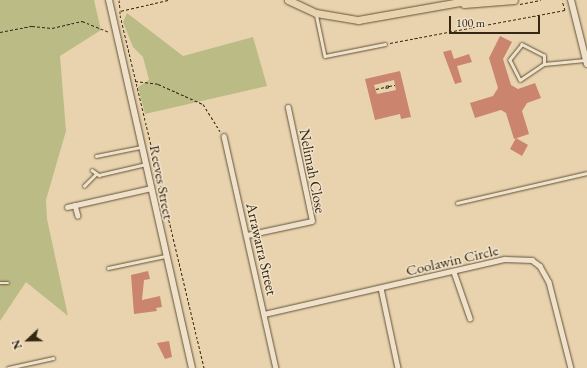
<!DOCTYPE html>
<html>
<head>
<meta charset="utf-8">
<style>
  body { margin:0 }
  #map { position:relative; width:587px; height:368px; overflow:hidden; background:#e8d3ae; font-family:"EB Garamond",serif }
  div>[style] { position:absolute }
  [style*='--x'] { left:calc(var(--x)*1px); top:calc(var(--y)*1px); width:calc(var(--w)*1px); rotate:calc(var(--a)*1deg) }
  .green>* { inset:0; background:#bbbb86 }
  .building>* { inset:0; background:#cb856e }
  .path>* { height:1px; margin-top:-0.5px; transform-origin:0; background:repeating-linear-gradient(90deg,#362712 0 3px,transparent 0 5px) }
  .roads { filter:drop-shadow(0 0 1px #625239) drop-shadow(0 0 1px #625239) }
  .service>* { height:2.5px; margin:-1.25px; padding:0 1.25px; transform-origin:1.25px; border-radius:1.25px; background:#f0e2ca }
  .minor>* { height:4.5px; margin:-2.25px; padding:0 2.25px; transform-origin:2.25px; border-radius:2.25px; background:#f0e2ca }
  .tertiary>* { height:6px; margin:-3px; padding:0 3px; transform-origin:3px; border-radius:3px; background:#f0e2ca }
  .primary>* { height:7px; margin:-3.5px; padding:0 3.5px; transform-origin:3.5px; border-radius:3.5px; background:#e8d3ae }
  span { translate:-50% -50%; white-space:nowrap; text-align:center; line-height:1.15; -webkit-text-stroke:3px #f0e2ca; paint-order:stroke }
  .street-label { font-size:15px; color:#362712 }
  .north { position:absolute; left:8px; top:320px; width:40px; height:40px; -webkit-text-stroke:3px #f0e2ca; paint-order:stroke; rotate:248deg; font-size:11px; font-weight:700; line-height:16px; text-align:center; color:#362712 }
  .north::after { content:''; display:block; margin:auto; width:14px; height:18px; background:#362712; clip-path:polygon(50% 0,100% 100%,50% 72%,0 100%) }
  .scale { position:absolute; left:449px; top:16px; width:91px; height:18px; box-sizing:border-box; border:2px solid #362712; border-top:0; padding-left:5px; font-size:12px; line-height:14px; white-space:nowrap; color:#362712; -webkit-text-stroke:3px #f0e2ca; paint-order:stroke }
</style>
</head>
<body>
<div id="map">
  <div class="green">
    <div style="clip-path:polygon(0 0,94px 0,101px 30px,60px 56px,66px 131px,46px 200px,47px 219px,68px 316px,26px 282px,0 321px)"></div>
    <div style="clip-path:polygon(127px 13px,183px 56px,253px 37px,267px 86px,145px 114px,138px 87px,149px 80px,143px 57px,133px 47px,123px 22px)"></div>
  </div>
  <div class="building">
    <div style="clip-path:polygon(500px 36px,512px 42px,503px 59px,511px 85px,518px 89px,535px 83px,541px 98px,527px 103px,522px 111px,529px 134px,514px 139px,506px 113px,501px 110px,475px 118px,470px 103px,493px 96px,498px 88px,489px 58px)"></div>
    <div style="clip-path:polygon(451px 50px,454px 59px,469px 54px,472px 62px,457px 66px,462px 82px,455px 84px,443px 52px)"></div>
    <div style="clip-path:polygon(evenodd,400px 71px,411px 117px,401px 119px,400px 114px,375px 120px,365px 79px,400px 71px,394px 80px,396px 90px,377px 94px,374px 85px,394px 80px)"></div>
    <div style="clip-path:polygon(516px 138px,528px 145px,522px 156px,510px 149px)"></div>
    <div style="clip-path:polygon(148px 271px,150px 279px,144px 280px,142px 300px,160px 296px,162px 307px,156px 308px,157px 311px,134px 314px,131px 275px)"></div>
    <div style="clip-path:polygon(169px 341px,172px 357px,165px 359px,157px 343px)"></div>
  </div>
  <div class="path">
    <div style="--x:119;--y:0;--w:10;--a:84"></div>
    <div style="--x:168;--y:0;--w:49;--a:167.1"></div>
    <div style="--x:120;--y:11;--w:4;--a:90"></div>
    <div style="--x:120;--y:15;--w:363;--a:76.6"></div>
    <div style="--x:520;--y:4;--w:21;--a:-11"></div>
    <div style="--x:0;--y:32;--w:33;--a:-11"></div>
    <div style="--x:32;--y:26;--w:20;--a:6"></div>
    <div style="--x:52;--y:28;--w:31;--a:-13"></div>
    <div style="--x:82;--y:21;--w:29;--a:22"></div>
    <div style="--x:390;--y:43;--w:178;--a:-10.7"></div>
    <div style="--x:565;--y:10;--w:10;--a:-107"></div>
    <div style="--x:135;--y:81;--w:23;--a:7"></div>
    <div style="--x:158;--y:84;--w:49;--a:24"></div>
    <div style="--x:203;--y:104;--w:32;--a:58"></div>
    <div style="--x:388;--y:85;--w:2;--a:63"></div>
    <div style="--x:389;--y:87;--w:3;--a:162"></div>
    <div style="--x:386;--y:88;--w:2;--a:-90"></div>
    <div style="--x:386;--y:86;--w:2;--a:-27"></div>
    <div style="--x:389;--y:86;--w:6;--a:-9"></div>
    <div style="--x:376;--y:89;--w:9;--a:-13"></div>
  </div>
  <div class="roads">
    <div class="service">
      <div style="--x:316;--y:13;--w:44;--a:78.2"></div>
      <div style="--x:325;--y:56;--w:61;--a:-11.3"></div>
      <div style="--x:544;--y:64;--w:8;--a:-90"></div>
      <div style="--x:544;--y:56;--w:25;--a:-153"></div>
      <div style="--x:522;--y:45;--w:19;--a:129"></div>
      <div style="--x:510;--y:60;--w:22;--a:63"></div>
      <div style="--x:520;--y:80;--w:29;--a:-34"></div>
      <div style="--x:544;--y:64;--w:41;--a:-5.6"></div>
      <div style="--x:96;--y:156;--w:46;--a:-11.3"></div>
      <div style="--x:92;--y:170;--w:9;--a:36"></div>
      <div style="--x:99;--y:175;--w:48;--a:-13.2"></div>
      <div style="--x:84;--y:186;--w:16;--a:-45"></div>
      <div style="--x:457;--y:203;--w:133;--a:-13"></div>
      <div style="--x:108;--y:268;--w:58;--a:-11.9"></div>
      <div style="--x:0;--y:283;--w:8;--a:0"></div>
      <div style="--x:8;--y:368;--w:46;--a:-12.5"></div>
    </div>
    <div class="minor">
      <div style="--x:224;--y:136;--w:238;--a:77.4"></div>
      <div style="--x:75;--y:205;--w:11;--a:75"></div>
      <div style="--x:67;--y:207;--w:86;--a:-12.7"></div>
      <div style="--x:247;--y:235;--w:66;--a:-12.2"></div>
      <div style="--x:312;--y:221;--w:116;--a:-102"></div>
      <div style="--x:454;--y:272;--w:49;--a:70.8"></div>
      <div style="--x:381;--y:288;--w:82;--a:78"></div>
      <div style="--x:264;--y:314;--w:247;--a:-12.9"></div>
      <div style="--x:505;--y:259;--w:27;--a:2"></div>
      <div style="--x:532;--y:260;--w:10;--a:37"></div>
      <div style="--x:540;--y:266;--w:18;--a:61"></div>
      <div style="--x:549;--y:282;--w:89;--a:75.7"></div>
    </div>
    <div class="tertiary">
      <div style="--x:109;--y:0;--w:377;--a:77.3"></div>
      <div style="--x:571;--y:0;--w:66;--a:76"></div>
    </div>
    <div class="primary">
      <div style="--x:288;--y:0;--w:31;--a:25"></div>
      <div style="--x:316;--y:13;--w:43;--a:9.5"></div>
      <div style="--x:358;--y:20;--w:115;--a:-10"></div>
      <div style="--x:464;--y:4;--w:50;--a:-4.6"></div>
    </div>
  </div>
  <div class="street-label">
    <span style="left:313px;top:171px;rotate:79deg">Nelimah Close</span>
    <span style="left:162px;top:182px;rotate:79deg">Reeves Street</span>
    <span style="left:262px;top:249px;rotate:77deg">Arrawarra Street</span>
    <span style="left:452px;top:260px;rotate:-13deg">Coolawin Circle</span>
  </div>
  <div class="north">N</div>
  <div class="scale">100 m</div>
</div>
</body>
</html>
